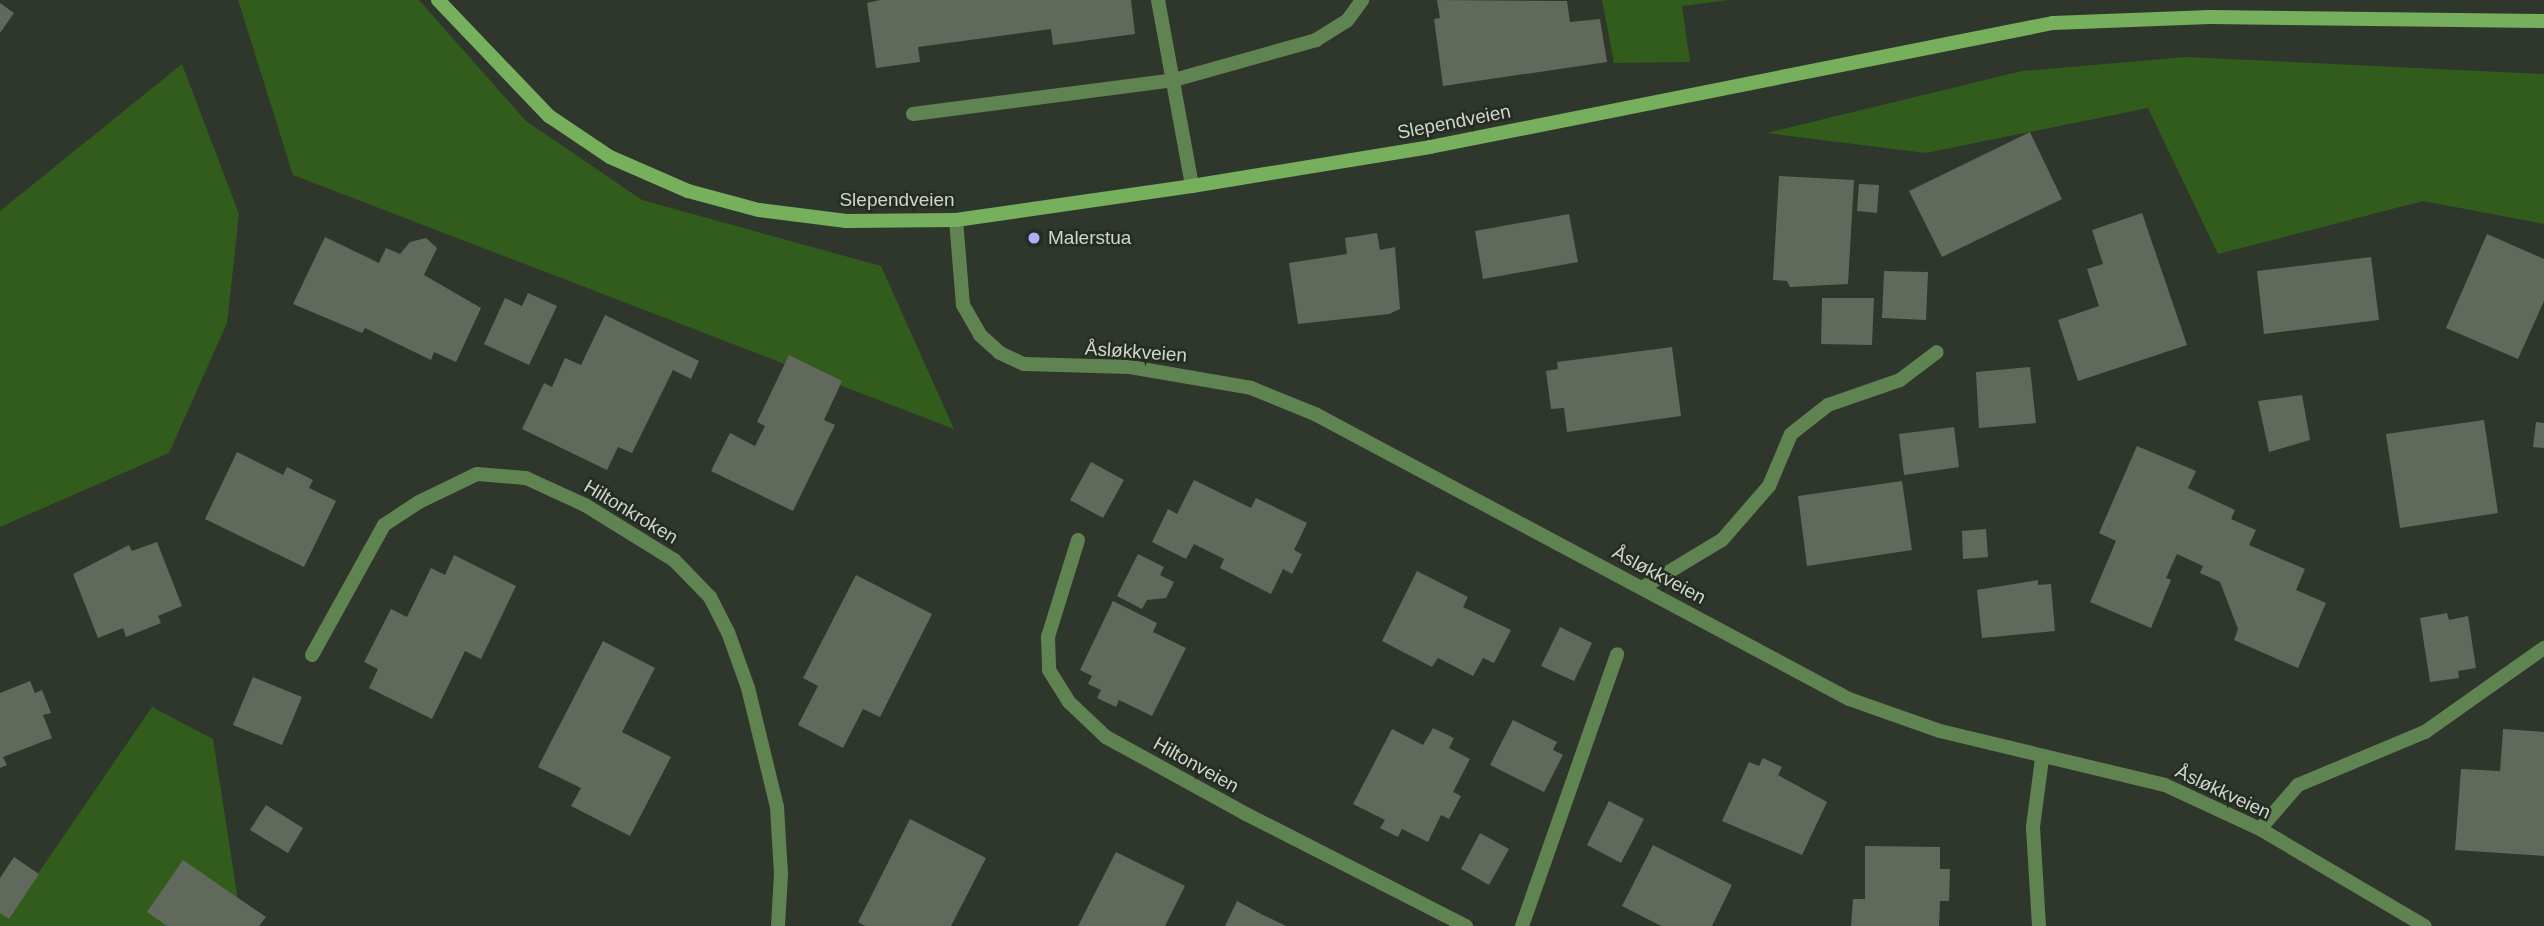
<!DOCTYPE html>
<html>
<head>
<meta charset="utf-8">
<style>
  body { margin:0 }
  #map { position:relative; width:2544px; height:926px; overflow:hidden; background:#2f372c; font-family:Helvetica,sans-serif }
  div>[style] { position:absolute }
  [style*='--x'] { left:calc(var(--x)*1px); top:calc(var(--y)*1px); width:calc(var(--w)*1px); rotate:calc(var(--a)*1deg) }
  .green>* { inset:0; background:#315c1b }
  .building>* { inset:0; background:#61695d }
  .lane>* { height:14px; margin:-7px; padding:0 7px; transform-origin:7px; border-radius:7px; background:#608451 }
  .street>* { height:14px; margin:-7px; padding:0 7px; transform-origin:7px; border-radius:7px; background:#608451 }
  .secondary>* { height:14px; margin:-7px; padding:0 7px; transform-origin:7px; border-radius:7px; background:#77b05d }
  .dots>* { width:19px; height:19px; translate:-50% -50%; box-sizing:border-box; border:4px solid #252d22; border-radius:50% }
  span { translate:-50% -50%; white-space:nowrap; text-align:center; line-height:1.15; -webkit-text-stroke:5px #252d22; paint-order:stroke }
  .street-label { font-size:19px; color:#d0d5ce }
  .poi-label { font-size:19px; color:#d0d5ce }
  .left { translate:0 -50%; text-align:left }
</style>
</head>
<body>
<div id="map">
  <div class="green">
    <div style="clip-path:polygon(238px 0,419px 0,526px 121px,642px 200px,881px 266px,954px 429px,293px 175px)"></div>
    <div style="clip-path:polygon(1602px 0,1729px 0,1682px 6px,1690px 62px,1614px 63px)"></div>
    <div style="clip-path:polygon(2186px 57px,2544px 74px,2544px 224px,2423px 201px,2218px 254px,2148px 108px,1926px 153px,1767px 133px,2022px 71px)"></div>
    <div style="clip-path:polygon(182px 64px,239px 214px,227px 323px,169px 453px,0 527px,0 211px)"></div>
    <div style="clip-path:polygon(152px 707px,213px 739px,242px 926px,0 926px,0 889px,37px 875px)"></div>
  </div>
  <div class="building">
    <div style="clip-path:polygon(880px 0,1131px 0,1135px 34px,1053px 45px,1051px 29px,918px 47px,920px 62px,876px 68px,867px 3px)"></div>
    <div style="clip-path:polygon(1437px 0,1567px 1px,1570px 22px,1600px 19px,1607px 62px,1443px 86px,1434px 19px,1440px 18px)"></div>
    <div style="clip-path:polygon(0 3px,14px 13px,0 33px)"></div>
    <div style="clip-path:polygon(2030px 132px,2062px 199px,1942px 257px,1909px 191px)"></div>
    <div style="clip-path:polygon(1779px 176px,1854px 180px,1848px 284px,1790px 287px,1787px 281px,1773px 280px)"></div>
    <div style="clip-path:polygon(1859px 184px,1879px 185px,1877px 213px,1857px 211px)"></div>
    <div style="clip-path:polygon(2142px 213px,2187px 345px,2078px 381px,2058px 320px,2099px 306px,2087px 269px,2103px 264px,2092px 230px)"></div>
    <div style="clip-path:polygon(1569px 214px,1578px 262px,1483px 279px,1475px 231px)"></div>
    <div style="clip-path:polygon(1377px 233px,1380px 250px,1395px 247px,1400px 309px,1389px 314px,1298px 324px,1289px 263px,1347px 254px,1345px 238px)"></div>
    <div style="clip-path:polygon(2487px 234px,2544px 259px,2544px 301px,2518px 359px,2446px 328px)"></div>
    <div style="clip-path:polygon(325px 237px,379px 263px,386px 248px,400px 254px,410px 242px,426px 238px,437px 248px,424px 275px,481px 308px,456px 362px,434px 352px,431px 360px,365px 328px,362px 333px,293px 304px)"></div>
    <div style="clip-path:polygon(2371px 257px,2379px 320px,2264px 334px,2257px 271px)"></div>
    <div style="clip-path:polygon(1884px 271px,1928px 272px,1926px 320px,1882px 318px)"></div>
    <div style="clip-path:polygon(528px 293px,557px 306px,529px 365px,484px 344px,505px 298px,522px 306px)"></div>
    <div style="clip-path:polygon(1822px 298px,1874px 298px,1872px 345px,1821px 344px)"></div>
    <div style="clip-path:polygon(605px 315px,699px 361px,691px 379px,673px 370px,632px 453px,618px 447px,607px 470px,522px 429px,544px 383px,552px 387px,565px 358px,581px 365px)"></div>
    <div style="clip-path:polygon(1672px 347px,1681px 416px,1567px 432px,1564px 408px,1551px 409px,1546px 371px,1558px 369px,1557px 362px)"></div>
    <div style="clip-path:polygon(789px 355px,842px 381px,824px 420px,835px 425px,793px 511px,711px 471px,730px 433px,755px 446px,765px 426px,757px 422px)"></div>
    <div style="clip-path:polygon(2030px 367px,2036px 423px,1979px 428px,1976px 372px)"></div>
    <div style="clip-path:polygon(2302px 395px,2310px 440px,2269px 452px,2258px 401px)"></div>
    <div style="clip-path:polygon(2484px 420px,2498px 513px,2400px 528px,2386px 434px)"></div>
    <div style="clip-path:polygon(2536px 422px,2544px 423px,2544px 448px,2533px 447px)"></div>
    <div style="clip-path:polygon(1954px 427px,1959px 467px,1904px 475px,1899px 434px)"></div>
    <div style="clip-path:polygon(2137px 446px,2196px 471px,2188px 488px,2235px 510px,2231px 519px,2256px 530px,2249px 545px,2305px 569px,2296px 590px,2326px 603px,2298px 668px,2234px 640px,2238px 629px,2220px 582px,2200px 573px,2203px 566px,2177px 554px,2166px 578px,2171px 580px,2151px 628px,2090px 602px,2116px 541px,2099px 533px)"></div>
    <div style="clip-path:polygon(237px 452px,283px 475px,287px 467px,313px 480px,309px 488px,336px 501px,304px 567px,205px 519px)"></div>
    <div style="clip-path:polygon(1091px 462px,1124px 480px,1103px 518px,1070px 500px)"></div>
    <div style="clip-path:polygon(1194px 480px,1251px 508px,1256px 498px,1307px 523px,1294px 550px,1302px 554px,1292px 574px,1283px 569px,1271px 594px,1220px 568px,1224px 559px,1194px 544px,1186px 559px,1152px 542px,1168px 509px,1177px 514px)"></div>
    <div style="clip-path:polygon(1902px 481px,1912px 550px,1807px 566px,1798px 496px)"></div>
    <div style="clip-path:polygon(1986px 529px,1988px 557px,1963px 559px,1962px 531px)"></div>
    <div style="clip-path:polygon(157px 542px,182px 606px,158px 616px,161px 623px,126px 637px,123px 628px,98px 638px,73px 574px,129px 545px,132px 551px)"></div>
    <div style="clip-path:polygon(1138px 554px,1164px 567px,1160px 575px,1174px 582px,1166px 598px,1147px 600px,1142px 609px,1117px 596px)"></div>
    <div style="clip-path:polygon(454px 555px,516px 586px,481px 659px,465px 651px,432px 719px,369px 688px,378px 669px,364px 662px,391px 609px,407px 617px,431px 568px,445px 575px)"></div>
    <div style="clip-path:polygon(1417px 571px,1468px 597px,1463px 607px,1511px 630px,1494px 663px,1483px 658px,1473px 676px,1438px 658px,1432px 667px,1382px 641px)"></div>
    <div style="clip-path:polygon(856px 575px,932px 614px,880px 717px,863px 709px,843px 748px,798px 725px,818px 686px,803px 678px)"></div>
    <div style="clip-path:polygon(2038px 580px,2038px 585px,2051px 584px,2055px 631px,1982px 638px,1977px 590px)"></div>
    <div style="clip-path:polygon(1113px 601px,1157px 623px,1153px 632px,1186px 648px,1152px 716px,1119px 700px,1116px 707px,1097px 698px,1101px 690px,1088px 684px,1092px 676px,1080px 670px)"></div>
    <div style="clip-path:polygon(2447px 613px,2449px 620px,2468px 616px,2476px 668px,2458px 671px,2459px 678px,2430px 682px,2420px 618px)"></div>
    <div style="clip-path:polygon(1560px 627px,1592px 643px,1574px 681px,1541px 666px)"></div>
    <div style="clip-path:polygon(603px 641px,655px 668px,622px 732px,671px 757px,630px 836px,571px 806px,581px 788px,538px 767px)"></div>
    <div style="clip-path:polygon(253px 677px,302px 697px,282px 745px,233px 725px)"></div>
    <div style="clip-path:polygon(30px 681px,35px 693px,42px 690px,51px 713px,43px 715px,52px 738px,3px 757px,7px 765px,0 768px,0 693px)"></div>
    <div style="clip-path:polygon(1513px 720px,1557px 742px,1553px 750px,1563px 755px,1544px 792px,1490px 765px)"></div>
    <div style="clip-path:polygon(1433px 728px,1454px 738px,1449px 748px,1470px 759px,1453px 792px,1461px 796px,1449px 819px,1441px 815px,1428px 842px,1402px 829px,1398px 837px,1380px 828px,1385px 820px,1353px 804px,1392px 729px,1423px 745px)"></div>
    <div style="clip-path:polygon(2503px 729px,2544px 732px,2544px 856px,2455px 850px,2461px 769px,2500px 771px)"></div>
    <div style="clip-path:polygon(1763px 758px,1782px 767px,1778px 775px,1827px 802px,1802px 855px,1722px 821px,1749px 762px,1759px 766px)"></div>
    <div style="clip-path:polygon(1609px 801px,1644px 819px,1621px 863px,1587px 845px)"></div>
    <div style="clip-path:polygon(266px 805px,303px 828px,288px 853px,250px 830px)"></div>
    <div style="clip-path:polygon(910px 819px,986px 858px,951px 926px,865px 926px,858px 922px)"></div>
    <div style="clip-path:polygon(1480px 833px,1509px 849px,1489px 885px,1461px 869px)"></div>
    <div style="clip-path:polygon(1653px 845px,1732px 885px,1712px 926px,1661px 926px,1622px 906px)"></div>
    <div style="clip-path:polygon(1865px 846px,1940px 847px,1940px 869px,1950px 869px,1949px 901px,1940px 901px,1939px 926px,1851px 926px,1853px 899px,1865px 899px)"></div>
    <div style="clip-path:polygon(1116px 852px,1185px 886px,1165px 926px,1078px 926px)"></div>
    <div style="clip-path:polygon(14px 857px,39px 874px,9px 919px,0 913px,0 878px)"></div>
    <div style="clip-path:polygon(183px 860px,266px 917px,259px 926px,167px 926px,147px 912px)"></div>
    <div style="clip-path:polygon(1237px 901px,1261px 914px,1286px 926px,1225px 926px)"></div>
  </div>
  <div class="lane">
    <div style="--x:1158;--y:0;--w:189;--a:79.6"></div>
    <div style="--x:913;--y:114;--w:263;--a:-7.4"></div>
    <div style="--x:1174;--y:80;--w:148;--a:-15.7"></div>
    <div style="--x:1316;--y:40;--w:36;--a:-32"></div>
    <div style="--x:1347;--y:21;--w:26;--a:-54"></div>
    <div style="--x:1642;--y:588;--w:93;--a:-31"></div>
    <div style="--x:1722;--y:540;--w:72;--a:-49"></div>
    <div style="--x:1769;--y:486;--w:56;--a:-67.1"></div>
    <div style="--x:1791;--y:434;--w:47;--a:-38.1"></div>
    <div style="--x:1828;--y:405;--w:76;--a:-19.1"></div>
    <div style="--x:1900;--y:380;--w:46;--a:-37.1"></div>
    <div style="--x:2260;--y:829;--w:58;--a:-49.2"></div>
    <div style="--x:2298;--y:785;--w:138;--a:-22.7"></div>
    <div style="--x:2425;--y:732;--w:146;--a:-35.2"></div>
  </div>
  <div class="street">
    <div style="--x:956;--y:220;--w:85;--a:85.3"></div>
    <div style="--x:963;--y:305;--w:34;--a:60"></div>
    <div style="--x:980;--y:335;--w:27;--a:42"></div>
    <div style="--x:1000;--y:353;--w:26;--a:25"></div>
    <div style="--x:1024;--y:364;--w:106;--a:1.6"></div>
    <div style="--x:1130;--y:367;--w:123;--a:9.8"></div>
    <div style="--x:1251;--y:388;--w:69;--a:22.1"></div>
    <div style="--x:1315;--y:414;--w:605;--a:28.09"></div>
    <div style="--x:1849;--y:699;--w:96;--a:19.4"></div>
    <div style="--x:1940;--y:731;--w:231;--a:13.5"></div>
    <div style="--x:2165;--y:785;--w:105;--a:24.9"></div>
    <div style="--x:2260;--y:829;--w:191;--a:30.5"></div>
    <div style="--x:1078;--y:540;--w:102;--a:107.2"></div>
    <div style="--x:1048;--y:637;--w:33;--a:88"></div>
    <div style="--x:1049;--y:670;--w:38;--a:58"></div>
    <div style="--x:1069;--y:702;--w:51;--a:43.4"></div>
    <div style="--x:1106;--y:737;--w:160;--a:28.8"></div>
    <div style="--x:1246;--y:814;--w:247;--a:27"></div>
    <div style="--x:312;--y:655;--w:149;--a:-61"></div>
    <div style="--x:384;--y:525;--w:42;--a:-33.3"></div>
    <div style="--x:419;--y:502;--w:64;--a:-25.8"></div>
    <div style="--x:477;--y:474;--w:49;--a:4.7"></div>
    <div style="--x:526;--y:478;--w:65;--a:24.6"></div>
    <div style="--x:585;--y:505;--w:105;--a:31.7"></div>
    <div style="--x:674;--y:560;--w:52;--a:45.8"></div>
    <div style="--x:710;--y:597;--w:39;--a:63"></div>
    <div style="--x:728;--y:632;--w:59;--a:70.3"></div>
    <div style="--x:748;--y:688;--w:122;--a:76.3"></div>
    <div style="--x:777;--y:807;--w:67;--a:86.6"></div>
    <div style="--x:781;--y:874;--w:52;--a:93.3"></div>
    <div style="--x:1522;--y:926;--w:288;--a:-70.7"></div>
    <div style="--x:2039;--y:926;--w:99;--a:-93.5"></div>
    <div style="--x:2033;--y:827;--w:69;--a:-82.5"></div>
  </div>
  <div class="secondary">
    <div style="--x:438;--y:0;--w:161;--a:46.3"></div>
    <div style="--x:549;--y:116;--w:73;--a:33.9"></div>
    <div style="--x:610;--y:157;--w:85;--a:23.6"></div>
    <div style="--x:688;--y:191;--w:73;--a:15"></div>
    <div style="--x:759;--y:210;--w:88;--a:7.2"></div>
    <div style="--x:846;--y:221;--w:110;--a:-0.5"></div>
    <div style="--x:956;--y:220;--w:238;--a:-8.2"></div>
    <div style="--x:1192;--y:186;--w:241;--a:-9.3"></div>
    <div style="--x:1430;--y:147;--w:635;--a:-11.26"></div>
    <div style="--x:2053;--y:23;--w:157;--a:-2.2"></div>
    <div style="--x:2210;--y:17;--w:334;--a:0.7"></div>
  </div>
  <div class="dots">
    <div style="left:1034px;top:238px;background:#b2adf9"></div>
  </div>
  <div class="street-label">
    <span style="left:1454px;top:122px;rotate:-11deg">Slependveien</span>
    <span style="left:897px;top:200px">Slependveien</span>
    <span style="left:1136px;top:352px;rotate:4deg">Åsløkkveien</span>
    <span style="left:631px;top:512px;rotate:31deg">Hiltonkroken</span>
    <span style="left:1659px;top:575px;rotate:28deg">Åsløkkveien</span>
    <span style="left:1196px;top:765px;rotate:29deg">Hiltonveien</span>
    <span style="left:2223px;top:792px;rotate:25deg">Åsløkkveien</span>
  </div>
  <div class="poi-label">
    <span class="left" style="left:1048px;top:238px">Malerstua</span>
  </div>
</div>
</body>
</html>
